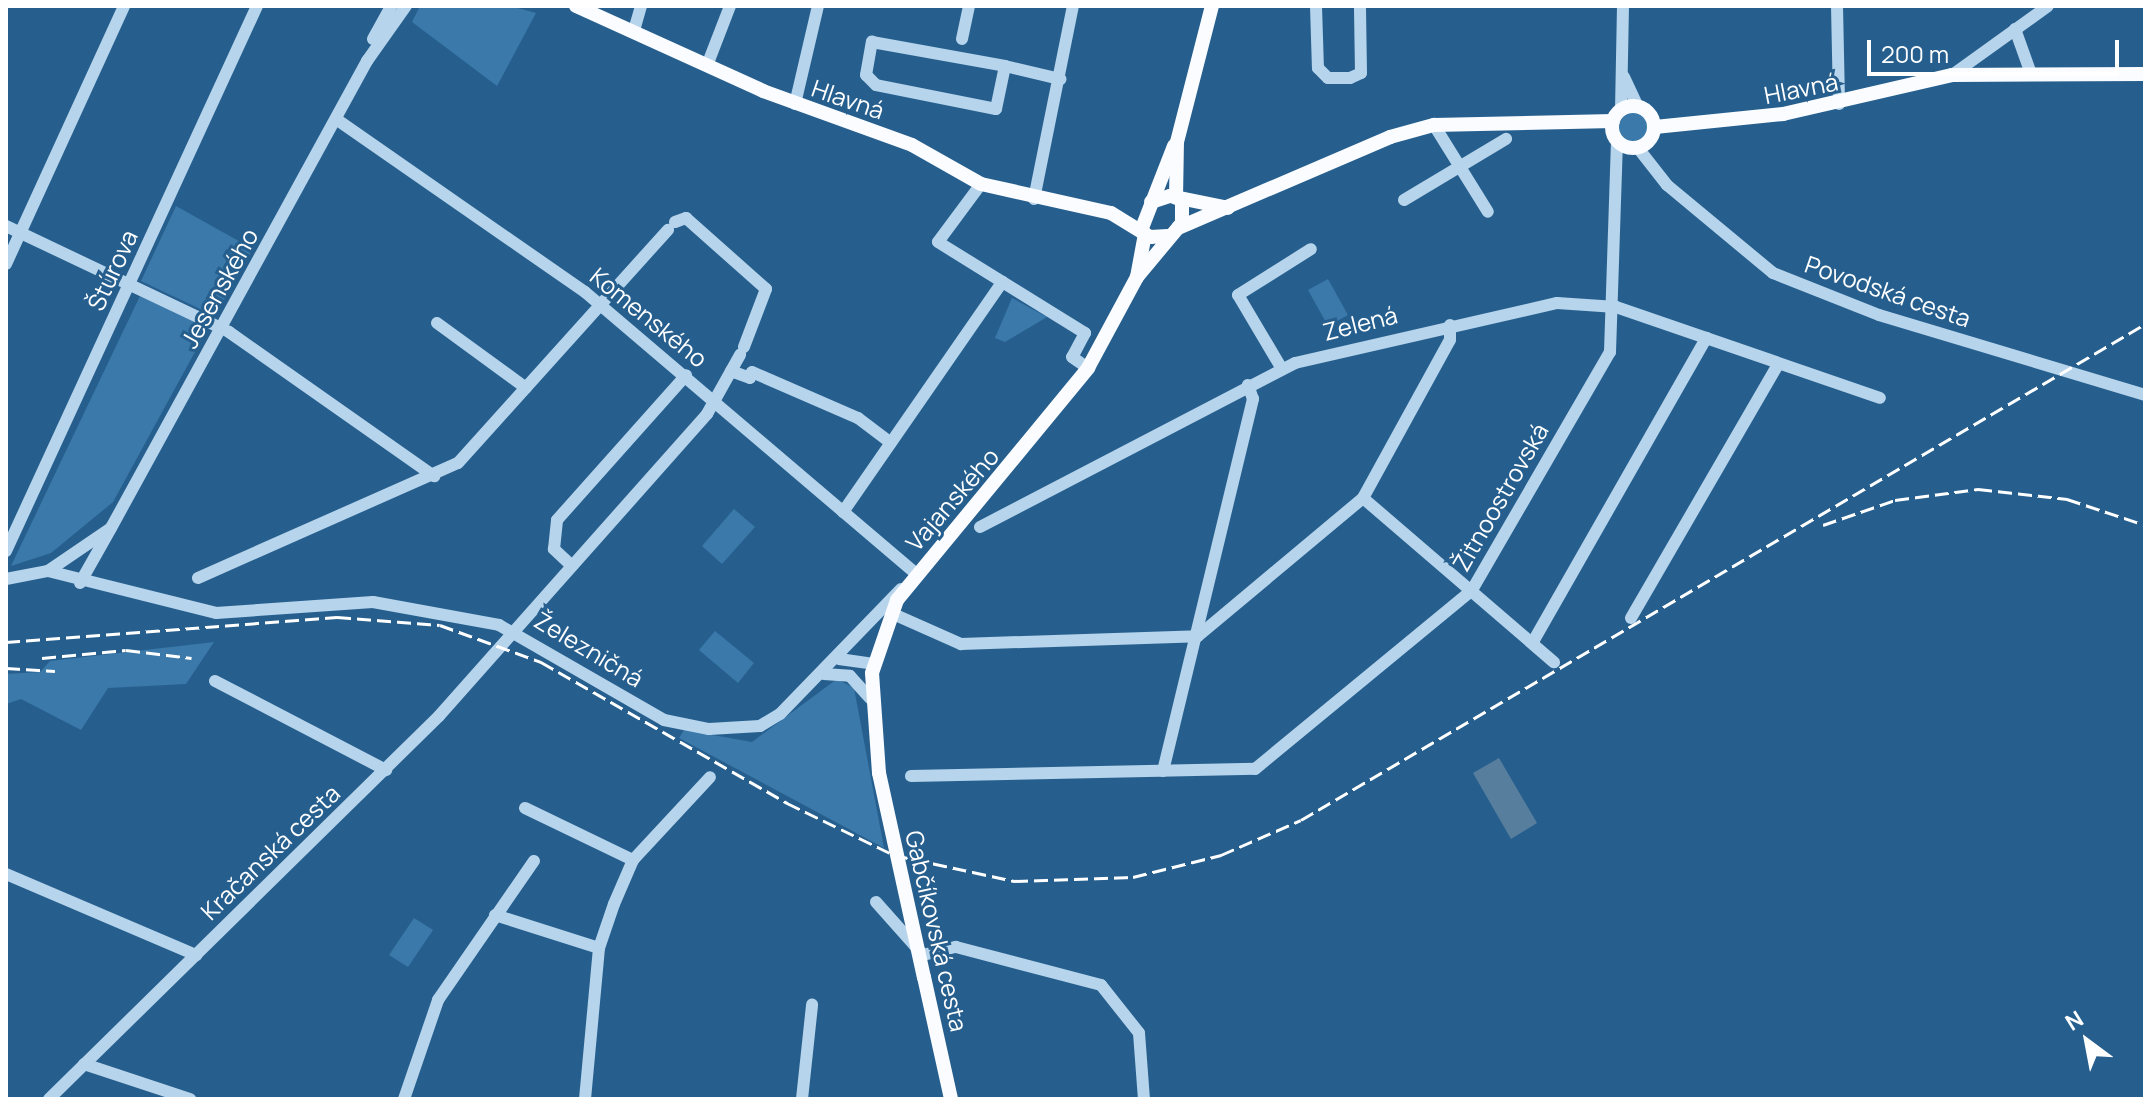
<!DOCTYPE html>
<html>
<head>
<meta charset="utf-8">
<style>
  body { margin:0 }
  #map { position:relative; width:2151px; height:1105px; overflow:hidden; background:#265f8e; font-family:Manrope,sans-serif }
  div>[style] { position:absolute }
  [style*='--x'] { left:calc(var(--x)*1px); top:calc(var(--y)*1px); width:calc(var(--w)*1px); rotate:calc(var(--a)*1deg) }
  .green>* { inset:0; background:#3a79aa }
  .round { border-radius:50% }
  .water>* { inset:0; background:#587e9e }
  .minor>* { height:12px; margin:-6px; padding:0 6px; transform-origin:6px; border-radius:6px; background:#b6d4eb }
  .major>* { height:14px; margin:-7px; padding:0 7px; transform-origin:7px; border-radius:7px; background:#fafcff }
  .major>.ring { margin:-7px; padding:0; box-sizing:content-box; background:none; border:14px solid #fafcff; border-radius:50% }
  .rail>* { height:3px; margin-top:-1.5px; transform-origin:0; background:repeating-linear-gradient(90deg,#fff 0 14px,transparent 0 20px) }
  .major-bridge>* { height:14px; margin:-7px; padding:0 7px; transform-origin:7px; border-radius:7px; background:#fafcff }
  span { translate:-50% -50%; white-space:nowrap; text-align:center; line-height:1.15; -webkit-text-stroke:6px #265f8e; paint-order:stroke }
  .street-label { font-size:24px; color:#fff }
  .frame { position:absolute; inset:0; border:8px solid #fff; pointer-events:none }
  .north { position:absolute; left:2047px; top:1001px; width:80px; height:80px; -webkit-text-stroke:6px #265f8e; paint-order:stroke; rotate:328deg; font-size:22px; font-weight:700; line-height:32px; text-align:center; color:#fff }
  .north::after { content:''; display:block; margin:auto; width:28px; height:36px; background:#fff; clip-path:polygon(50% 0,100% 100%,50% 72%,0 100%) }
  .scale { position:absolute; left:1867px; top:40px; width:252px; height:36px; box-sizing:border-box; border:4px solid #fff; border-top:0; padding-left:10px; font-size:24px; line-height:28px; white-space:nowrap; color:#fff; -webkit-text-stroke:6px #265f8e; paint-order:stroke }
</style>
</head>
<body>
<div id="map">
  <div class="green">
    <div style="clip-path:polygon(420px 6px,510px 6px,536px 13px,497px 86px,412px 22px)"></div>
    <div class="round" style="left:1619px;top:112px;width:32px;height:32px"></div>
    <div style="clip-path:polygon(176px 206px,253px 249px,215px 316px,141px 281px)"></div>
    <div style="clip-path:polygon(1328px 279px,1348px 315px,1328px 326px,1308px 290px)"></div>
    <div style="clip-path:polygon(140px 296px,208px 328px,113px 502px,51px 553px,11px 566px)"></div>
    <div style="clip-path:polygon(1012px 298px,1047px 317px,1005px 342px,995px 338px)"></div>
    <div style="clip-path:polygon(734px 509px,755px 527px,722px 564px,702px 546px)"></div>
    <div style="clip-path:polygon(715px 631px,754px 663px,738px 683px,699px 650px)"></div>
    <div style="clip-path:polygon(214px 642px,186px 684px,108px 688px,81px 730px,21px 699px,6px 704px,6px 674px,40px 672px,50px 661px)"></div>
    <div style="clip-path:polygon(837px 679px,854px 688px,884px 848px,679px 738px,684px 730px,752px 742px)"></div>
    <div style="clip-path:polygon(414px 918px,433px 930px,408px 967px,389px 955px)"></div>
  </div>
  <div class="water">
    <div style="clip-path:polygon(1499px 758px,1537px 823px,1511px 839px,1473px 773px)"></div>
  </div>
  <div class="minor">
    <div style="--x:1316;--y:6;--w:62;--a:88.2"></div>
    <div style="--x:1318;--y:68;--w:14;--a:45"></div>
    <div style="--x:1328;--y:78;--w:22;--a:0"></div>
    <div style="--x:1350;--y:78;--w:12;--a:-24"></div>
    <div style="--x:1361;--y:73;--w:67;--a:-90.9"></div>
    <div style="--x:1837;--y:6;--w:98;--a:88.8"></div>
    <div style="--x:635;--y:27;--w:22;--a:-74"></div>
    <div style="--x:2015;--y:29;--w:45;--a:70.3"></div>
    <div style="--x:373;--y:39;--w:38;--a:-61"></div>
    <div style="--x:962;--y:39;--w:34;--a:-78"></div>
    <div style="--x:708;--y:63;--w:61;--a:-68.9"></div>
    <div style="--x:1005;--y:66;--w:44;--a:101.8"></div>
    <div style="--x:996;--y:109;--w:122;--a:-168.7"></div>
    <div style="--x:876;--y:85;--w:14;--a:-135"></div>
    <div style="--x:866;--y:75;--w:34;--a:-80"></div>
    <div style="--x:872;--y:42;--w:135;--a:10.2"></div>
    <div style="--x:1005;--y:66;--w:57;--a:13.3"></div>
    <div style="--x:1952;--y:75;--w:118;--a:-35.7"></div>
    <div style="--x:1624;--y:77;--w:33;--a:65"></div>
    <div style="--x:795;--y:104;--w:101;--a:-76.8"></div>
    <div style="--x:1621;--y:110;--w:104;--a:-88.9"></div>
    <div style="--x:336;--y:119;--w:303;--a:34.8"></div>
    <div style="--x:585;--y:292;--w:435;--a:40.4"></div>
    <div style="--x:1434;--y:125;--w:102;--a:58.2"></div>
    <div style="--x:1638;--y:148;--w:47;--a:51.9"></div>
    <div style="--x:1667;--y:185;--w:138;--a:39.7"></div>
    <div style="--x:1773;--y:273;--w:114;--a:21.6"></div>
    <div style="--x:1879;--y:315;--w:278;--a:16.7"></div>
    <div style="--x:981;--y:184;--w:72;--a:126.6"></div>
    <div style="--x:938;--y:242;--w:173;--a:31.8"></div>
    <div style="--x:1085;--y:333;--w:27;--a:118"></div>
    <div style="--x:1072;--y:357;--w:19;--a:35"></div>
    <div style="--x:1034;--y:199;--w:197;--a:-78.6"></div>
    <div style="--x:1404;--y:200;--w:119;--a:-30.9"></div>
    <div style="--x:675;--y:222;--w:12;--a:-20"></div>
    <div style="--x:686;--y:218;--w:107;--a:41.6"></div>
    <div style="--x:766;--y:289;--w:62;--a:110.8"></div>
    <div style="--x:6;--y:226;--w:247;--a:25.4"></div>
    <div style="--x:229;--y:332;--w:251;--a:35.1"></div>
    <div style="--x:6;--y:264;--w:284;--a:-65.4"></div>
    <div style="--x:437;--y:323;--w:110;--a:36.1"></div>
    <div style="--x:1282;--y:369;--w:86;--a:-120.7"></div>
    <div style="--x:1238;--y:295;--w:86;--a:-32.2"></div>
    <div style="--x:731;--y:371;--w:20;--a:20"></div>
    <div style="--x:750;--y:378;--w:6;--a:-72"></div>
    <div style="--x:752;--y:372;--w:116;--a:23.5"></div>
    <div style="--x:858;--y:418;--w:41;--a:37.1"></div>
    <div style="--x:1363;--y:498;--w:252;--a:40.7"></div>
    <div style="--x:843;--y:512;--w:280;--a:-55.3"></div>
    <div style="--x:980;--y:527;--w:355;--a:-27.5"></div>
    <div style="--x:1295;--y:363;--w:269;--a:-12.9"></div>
    <div style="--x:1557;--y:303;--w:59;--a:3.9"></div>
    <div style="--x:1616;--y:307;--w:279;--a:19"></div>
    <div style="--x:6;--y:551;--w:600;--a:-65.27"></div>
    <div style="--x:572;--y:566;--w:25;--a:-137"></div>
    <div style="--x:554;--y:549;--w:29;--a:-84"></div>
    <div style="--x:557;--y:520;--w:194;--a:-48.3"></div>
    <div style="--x:48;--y:571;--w:173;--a:14"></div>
    <div style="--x:216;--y:613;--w:157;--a:-4"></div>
    <div style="--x:373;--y:602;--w:128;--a:10.3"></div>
    <div style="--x:499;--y:625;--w:190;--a:29.9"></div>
    <div style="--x:664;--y:720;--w:46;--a:11.3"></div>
    <div style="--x:709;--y:729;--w:51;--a:-3.4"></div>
    <div style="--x:760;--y:726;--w:23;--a:-31"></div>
    <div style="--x:780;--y:714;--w:174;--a:-45.9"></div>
    <div style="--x:198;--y:578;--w:284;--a:-23.9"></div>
    <div style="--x:458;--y:463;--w:314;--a:-48"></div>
    <div style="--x:6;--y:579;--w:43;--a:-10.8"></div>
    <div style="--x:48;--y:571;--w:76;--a:-34.3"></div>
    <div style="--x:111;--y:528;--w:533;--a:-61.27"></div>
    <div style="--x:367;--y:61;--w:67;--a:-54.7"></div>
    <div style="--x:80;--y:583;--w:61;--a:-60.5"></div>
    <div style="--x:891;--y:613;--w:77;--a:23.9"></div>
    <div style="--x:961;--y:644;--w:237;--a:-1.9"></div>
    <div style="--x:1198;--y:636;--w:215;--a:-39.9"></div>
    <div style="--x:1363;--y:498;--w:180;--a:-61.2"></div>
    <div style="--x:1450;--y:340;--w:15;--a:-90"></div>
    <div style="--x:1631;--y:618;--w:293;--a:-59.9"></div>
    <div style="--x:1534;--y:640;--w:348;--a:-60.3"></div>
    <div style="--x:839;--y:659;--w:35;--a:8"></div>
    <div style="--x:824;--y:674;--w:26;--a:4"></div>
    <div style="--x:850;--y:676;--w:30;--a:48"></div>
    <div style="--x:215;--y:681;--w:193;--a:27.5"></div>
    <div style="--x:1163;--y:771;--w:383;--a:-76.4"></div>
    <div style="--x:1253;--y:399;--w:15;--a:-110"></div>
    <div style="--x:911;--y:776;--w:344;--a:-1.2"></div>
    <div style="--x:1255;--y:769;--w:281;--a:-39.5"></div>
    <div style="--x:1472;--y:590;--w:275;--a:-59.9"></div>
    <div style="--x:1610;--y:352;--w:211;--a:-88.1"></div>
    <div style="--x:525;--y:808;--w:120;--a:25.7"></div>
    <div style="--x:6;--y:874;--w:207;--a:23.1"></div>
    <div style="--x:876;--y:902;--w:71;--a:48.4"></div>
    <div style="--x:923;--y:955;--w:34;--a:-14"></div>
    <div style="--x:956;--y:947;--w:150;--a:14.7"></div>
    <div style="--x:1101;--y:985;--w:61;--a:51.6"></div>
    <div style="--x:1139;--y:1033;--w:66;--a:85.7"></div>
    <div style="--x:495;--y:915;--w:109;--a:17.6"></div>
    <div style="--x:84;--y:1064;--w:112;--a:18.3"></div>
    <div style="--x:49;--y:1099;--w:547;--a:-44.48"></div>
    <div style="--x:439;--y:716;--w:404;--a:-48.4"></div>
    <div style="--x:707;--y:414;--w:68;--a:-60.8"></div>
    <div style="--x:404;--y:1099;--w:105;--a:-71"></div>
    <div style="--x:438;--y:1000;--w:169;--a:-55.4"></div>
    <div style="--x:585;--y:1099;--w:152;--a:-84.7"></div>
    <div style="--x:599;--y:948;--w:46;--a:-71.2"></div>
    <div style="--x:614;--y:904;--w:48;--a:-66.6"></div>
    <div style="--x:633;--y:860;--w:113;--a:-47.1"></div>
    <div style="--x:802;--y:1099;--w:95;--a:-83.9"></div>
  </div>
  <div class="major">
    <div style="--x:576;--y:6;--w:205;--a:24.4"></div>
    <div style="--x:763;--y:91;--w:158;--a:19.9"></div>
    <div style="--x:912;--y:145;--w:79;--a:29.5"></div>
    <div style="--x:981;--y:184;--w:133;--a:12.6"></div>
    <div style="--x:1111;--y:213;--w:46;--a:31.6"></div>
    <div style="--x:1150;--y:237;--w:18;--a:-3"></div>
    <div class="ring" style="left:1612px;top:106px;width:28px;height:28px"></div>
    <div style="--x:1655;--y:127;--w:129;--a:-5.8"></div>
    <div style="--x:1783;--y:114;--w:173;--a:-13"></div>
    <div style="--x:1952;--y:75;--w:193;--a:-0.3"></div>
    <div style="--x:1176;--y:198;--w:56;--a:-89"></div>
    <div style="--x:1177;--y:142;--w:140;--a:-75.6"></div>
    <div style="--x:1151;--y:202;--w:20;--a:-18"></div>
    <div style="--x:1170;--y:196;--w:59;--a:11.7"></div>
    <div style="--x:1142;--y:228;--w:88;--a:-68.7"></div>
    <div style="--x:1178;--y:228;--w:231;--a:-23.2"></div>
    <div style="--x:1390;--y:137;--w:46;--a:-15.3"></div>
    <div style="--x:1434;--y:125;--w:179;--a:-1.3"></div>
    <div style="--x:1137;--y:277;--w:70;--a:-50.2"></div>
    <div style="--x:1182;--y:223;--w:19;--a:-90"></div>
    <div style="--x:879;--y:773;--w:100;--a:-94"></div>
    <div style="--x:872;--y:673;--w:77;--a:-71.1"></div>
    <div style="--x:897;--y:600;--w:301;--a:-50.5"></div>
    <div style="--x:1088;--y:368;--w:103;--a:-61.7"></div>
    <div style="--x:1137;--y:277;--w:44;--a:-79.5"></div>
    <div style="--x:924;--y:977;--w:125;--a:77.5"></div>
  </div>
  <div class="rail">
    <div style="--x:1823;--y:525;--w:76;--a:-19.1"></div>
    <div style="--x:1895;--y:500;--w:84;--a:-7.5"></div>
    <div style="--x:1978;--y:489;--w:90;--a:6.4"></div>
    <div style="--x:2067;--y:499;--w:82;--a:18.4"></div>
    <div style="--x:6;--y:642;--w:332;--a:-4.3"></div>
    <div style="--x:337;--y:617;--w:103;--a:4.4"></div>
    <div style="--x:440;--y:625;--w:108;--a:20.1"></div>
    <div style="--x:541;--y:662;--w:284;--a:29.8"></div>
    <div style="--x:787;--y:803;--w:119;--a:25.9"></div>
    <div style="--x:894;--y:855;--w:123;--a:12.2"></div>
    <div style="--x:1014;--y:881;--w:119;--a:-1.9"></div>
    <div style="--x:1133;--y:877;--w:91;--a:-14"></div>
    <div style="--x:1221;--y:855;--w:87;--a:-23.6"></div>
    <div style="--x:1301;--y:820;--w:979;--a:-30.44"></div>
    <div style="--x:42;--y:658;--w:84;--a:-5.4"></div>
    <div style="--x:126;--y:650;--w:66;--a:6.9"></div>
    <div style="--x:6;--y:668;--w:49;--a:3.5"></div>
  </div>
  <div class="major-bridge">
    <div style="--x:879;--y:773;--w:209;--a:77.6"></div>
  </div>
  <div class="street-label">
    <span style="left:1801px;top:88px;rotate:-11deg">Hlavná</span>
    <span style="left:848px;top:99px;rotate:19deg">Hlavná</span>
    <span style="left:112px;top:270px;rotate:-65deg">Štúrova</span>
    <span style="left:219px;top:288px;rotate:-61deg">Jesenského</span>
    <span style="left:1888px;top:291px;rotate:19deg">Povodská cesta</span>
    <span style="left:649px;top:317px;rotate:39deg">Komenského</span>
    <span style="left:1360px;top:323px;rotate:-14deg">Zelená</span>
    <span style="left:1500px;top:497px;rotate:-60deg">Žitnoostrovská</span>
    <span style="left:952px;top:499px;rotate:-49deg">Vajanského</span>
    <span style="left:589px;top:649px;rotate:31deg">Železničná</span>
    <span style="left:270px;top:852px;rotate:-44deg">Kračanská cesta</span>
    <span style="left:937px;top:931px;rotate:77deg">Gabčíkovská cesta</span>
  </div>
  <div class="frame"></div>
  <div class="north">N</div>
  <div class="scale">200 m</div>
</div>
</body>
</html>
